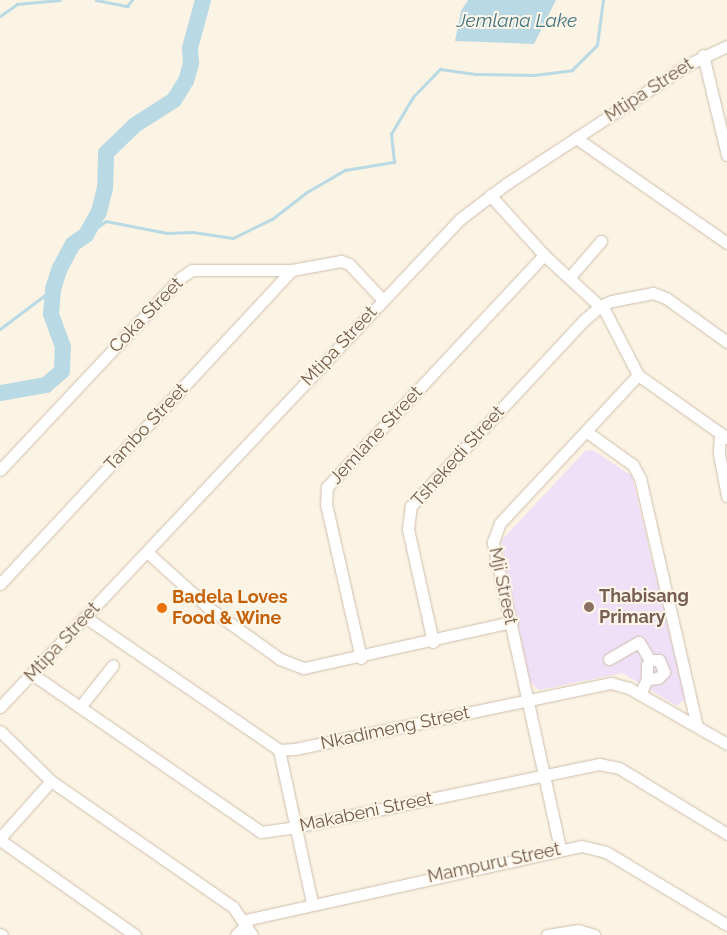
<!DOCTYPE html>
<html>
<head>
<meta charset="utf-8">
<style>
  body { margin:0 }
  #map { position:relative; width:727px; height:935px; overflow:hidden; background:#fbf3e3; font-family:Raleway,sans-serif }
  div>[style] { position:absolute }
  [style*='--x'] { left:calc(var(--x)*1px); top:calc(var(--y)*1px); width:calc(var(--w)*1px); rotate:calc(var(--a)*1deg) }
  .education>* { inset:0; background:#f0e0f7 }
  .water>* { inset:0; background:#b9dae4 }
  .stream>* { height:2.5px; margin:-1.25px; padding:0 1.25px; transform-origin:1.25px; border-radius:1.25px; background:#b9dae4 }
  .river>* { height:16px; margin:-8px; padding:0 8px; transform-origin:8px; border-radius:8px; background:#b9dae4 }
  .roads { filter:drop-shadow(0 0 1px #cebead) drop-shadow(0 0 1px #cebead) }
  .minor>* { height:11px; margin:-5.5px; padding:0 5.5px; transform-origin:5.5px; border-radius:5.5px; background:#fff }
  .dots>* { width:14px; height:14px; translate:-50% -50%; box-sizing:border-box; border:2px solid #fef7e9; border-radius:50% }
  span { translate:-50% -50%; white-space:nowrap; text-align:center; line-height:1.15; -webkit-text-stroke:4px #fef7e9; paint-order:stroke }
  .street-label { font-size:18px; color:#725b4a }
  .education-label { font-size:18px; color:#785e54; font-weight:700 }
  .left { translate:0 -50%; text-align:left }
  .food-label { font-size:18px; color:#c56008; font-weight:700 }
  .water-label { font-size:19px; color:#457685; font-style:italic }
</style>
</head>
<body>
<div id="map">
  <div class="education">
    <div style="clip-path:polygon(593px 450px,632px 476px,685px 699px,677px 706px,622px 673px,539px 690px,530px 682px,501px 541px,585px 451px)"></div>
  </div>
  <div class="water">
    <div style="clip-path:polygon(468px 0,556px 0,534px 44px,455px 41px,461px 11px)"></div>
  </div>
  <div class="stream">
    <div style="--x:96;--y:0;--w:32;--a:11"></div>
    <div style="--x:127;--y:6;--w:8;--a:-50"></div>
    <div style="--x:0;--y:16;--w:21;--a:-35"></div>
    <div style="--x:17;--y:4;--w:43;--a:-5.3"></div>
    <div style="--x:86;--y:235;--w:24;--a:-35"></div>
    <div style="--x:106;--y:221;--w:62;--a:11.1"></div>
    <div style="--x:167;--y:233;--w:26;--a:-2"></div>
    <div style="--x:193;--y:232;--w:40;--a:8.5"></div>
    <div style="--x:233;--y:238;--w:43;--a:-26"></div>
    <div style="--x:272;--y:219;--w:44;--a:-37.6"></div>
    <div style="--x:307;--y:192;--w:44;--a:-30.1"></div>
    <div style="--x:345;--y:170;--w:50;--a:-9.3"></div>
    <div style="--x:394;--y:162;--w:28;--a:-96"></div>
    <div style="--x:391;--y:134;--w:43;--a:-59.3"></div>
    <div style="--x:413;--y:97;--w:39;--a:-46"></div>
    <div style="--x:440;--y:69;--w:37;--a:8"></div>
    <div style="--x:477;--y:74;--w:57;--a:1"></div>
    <div style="--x:534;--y:75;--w:38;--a:-7"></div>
    <div style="--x:572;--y:70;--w:35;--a:-45"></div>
    <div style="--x:597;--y:45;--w:45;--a:-82.4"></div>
    <div style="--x:0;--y:329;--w:66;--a:-37"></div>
  </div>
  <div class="river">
    <div style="--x:0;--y:393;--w:47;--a:-9.9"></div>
    <div style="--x:46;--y:385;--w:21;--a:-41"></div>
    <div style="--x:62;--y:371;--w:24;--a:-88"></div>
    <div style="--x:63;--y:347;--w:35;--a:-110"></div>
    <div style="--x:51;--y:314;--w:25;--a:-85"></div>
    <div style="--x:53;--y:289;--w:22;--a:-72"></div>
    <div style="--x:60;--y:268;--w:27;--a:-62"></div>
    <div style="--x:73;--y:244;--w:16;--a:-35"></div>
    <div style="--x:86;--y:235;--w:26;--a:-61"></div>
    <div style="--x:99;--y:212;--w:25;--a:-76"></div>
    <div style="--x:105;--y:188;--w:35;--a:-88"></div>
    <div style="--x:106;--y:153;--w:40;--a:-44"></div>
    <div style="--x:135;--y:125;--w:46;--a:-32.7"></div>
    <div style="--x:174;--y:100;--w:22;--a:-58"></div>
    <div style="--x:186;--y:81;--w:19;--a:-74"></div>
    <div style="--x:191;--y:63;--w:15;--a:-94"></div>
    <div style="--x:190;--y:48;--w:50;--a:-74.8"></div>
  </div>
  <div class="roads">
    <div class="minor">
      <div style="--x:703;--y:55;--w:103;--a:76.5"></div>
      <div style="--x:576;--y:138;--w:184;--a:34.8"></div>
      <div style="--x:490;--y:195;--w:81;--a:48"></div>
      <div style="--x:544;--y:255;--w:83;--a:42.6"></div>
      <div style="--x:605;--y:311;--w:72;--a:62.7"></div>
      <div style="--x:638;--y:375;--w:109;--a:35.3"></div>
      <div style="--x:569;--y:278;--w:49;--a:-49.1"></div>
      <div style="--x:587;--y:432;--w:57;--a:35.7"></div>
      <div style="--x:633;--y:465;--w:15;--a:62"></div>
      <div style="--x:640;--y:478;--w:254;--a:77.1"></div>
      <div style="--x:720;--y:433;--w:21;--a:93"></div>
      <div style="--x:719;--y:454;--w:43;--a:79.2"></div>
      <div style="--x:0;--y:470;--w:263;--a:-46.8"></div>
      <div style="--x:180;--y:278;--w:14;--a:-34"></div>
      <div style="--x:192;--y:270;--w:100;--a:0"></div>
      <div style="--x:292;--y:270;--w:50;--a:-10.4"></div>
      <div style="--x:341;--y:261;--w:9;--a:21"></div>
      <div style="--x:349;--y:264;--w:48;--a:46.7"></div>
      <div style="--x:147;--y:552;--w:84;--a:42.1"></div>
      <div style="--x:209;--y:608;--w:87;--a:35.7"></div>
      <div style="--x:280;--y:659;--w:26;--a:21"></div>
      <div style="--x:304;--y:668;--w:213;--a:-12.5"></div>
      <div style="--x:0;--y:584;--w:429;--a:-47.1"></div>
      <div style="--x:85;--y:617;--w:235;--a:34.4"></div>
      <div style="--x:279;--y:750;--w:16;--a:-4"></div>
      <div style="--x:295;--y:749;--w:323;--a:-11.8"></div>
      <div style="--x:611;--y:683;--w:19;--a:16"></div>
      <div style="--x:629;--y:688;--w:113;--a:29.7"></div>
      <div style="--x:433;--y:642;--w:116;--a:-102.5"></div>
      <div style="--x:408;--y:529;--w:23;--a:-83"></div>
      <div style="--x:411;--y:506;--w:253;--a:-47.1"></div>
      <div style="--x:583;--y:321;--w:23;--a:-41"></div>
      <div style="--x:600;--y:306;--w:13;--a:-23"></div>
      <div style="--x:612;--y:301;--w:42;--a:-11"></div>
      <div style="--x:653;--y:293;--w:14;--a:21"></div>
      <div style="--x:666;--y:298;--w:75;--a:35.8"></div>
      <div style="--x:361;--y:658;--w:158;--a:-102.8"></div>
      <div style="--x:326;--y:504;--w:17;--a:-87"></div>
      <div style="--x:327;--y:487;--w:318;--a:-46.9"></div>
      <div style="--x:609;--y:659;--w:34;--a:-30"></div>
      <div style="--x:639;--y:642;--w:21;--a:59"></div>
      <div style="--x:32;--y:674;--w:278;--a:34.6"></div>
      <div style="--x:261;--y:832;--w:34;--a:-8"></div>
      <div style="--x:295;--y:827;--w:310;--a:-11.7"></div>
      <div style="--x:599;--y:764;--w:20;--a:11"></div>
      <div style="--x:619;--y:768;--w:127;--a:31.4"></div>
      <div style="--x:640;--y:694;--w:17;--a:-65"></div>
      <div style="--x:647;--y:679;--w:14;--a:-90"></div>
      <div style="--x:647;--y:665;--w:6;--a:-59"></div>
      <div style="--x:650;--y:660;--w:9;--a:0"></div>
      <div style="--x:659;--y:660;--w:13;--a:67"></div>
      <div style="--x:664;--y:672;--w:8;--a:135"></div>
      <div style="--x:658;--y:678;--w:11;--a:175"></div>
      <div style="--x:0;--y:707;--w:671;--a:-46.69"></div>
      <div style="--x:460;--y:219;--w:58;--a:-37.3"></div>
      <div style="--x:506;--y:184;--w:219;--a:-33.3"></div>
      <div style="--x:689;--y:64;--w:42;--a:-25.3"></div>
      <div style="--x:80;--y:707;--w:53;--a:-51.8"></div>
      <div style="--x:0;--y:731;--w:71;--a:44.4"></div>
      <div style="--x:51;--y:781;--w:221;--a:34.7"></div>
      <div style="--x:233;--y:907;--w:34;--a:56"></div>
      <div style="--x:279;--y:750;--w:157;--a:77.8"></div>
      <div style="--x:0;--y:838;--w:76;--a:-48.2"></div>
      <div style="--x:0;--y:840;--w:165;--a:35.1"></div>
      <div style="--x:560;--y:848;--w:313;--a:-102.4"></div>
      <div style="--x:493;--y:542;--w:20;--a:-70"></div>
      <div style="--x:500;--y:523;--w:202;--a:-47"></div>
      <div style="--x:245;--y:920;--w:345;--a:-12.4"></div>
      <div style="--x:582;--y:846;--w:25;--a:14"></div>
      <div style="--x:606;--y:852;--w:141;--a:31.1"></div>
      <div style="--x:0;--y:934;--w:2;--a:27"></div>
      <div style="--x:236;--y:935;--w:16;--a:-45"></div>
      <div style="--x:547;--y:935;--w:31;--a:-9"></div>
      <div style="--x:578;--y:930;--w:17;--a:17"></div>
    </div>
  </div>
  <div class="dots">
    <div style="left:589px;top:607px;background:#8d6e63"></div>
    <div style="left:162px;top:608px;background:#e8710a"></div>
  </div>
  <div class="street-label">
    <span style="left:649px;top:90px;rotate:-33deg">Mtipa Street</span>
    <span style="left:146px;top:315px;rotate:-46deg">Coka Street</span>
    <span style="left:339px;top:346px;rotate:-47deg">Mtipa Street</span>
    <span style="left:146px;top:427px;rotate:-47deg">Tambo Street</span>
    <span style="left:376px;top:435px;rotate:-47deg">Jemlane Street</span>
    <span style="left:458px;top:456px;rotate:-48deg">Tshekedi Street</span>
    <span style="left:503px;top:586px;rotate:78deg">Mji Street</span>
    <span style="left:62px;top:642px;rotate:-47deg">Mtipa Street</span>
    <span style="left:395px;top:728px;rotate:-12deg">Nkadimeng Street</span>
    <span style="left:366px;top:812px;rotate:-12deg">Makabeni Street</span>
    <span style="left:494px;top:863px;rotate:-12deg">Mampuru Street</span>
  </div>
  <div class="education-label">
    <span class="left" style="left:599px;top:607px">Thabisang<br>Primary</span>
  </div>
  <div class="food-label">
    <span class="left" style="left:172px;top:608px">Badela Loves<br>Food &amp; Wine</span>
  </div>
  <div class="water-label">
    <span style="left:517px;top:21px">Jemlana Lake</span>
  </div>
</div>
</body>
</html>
